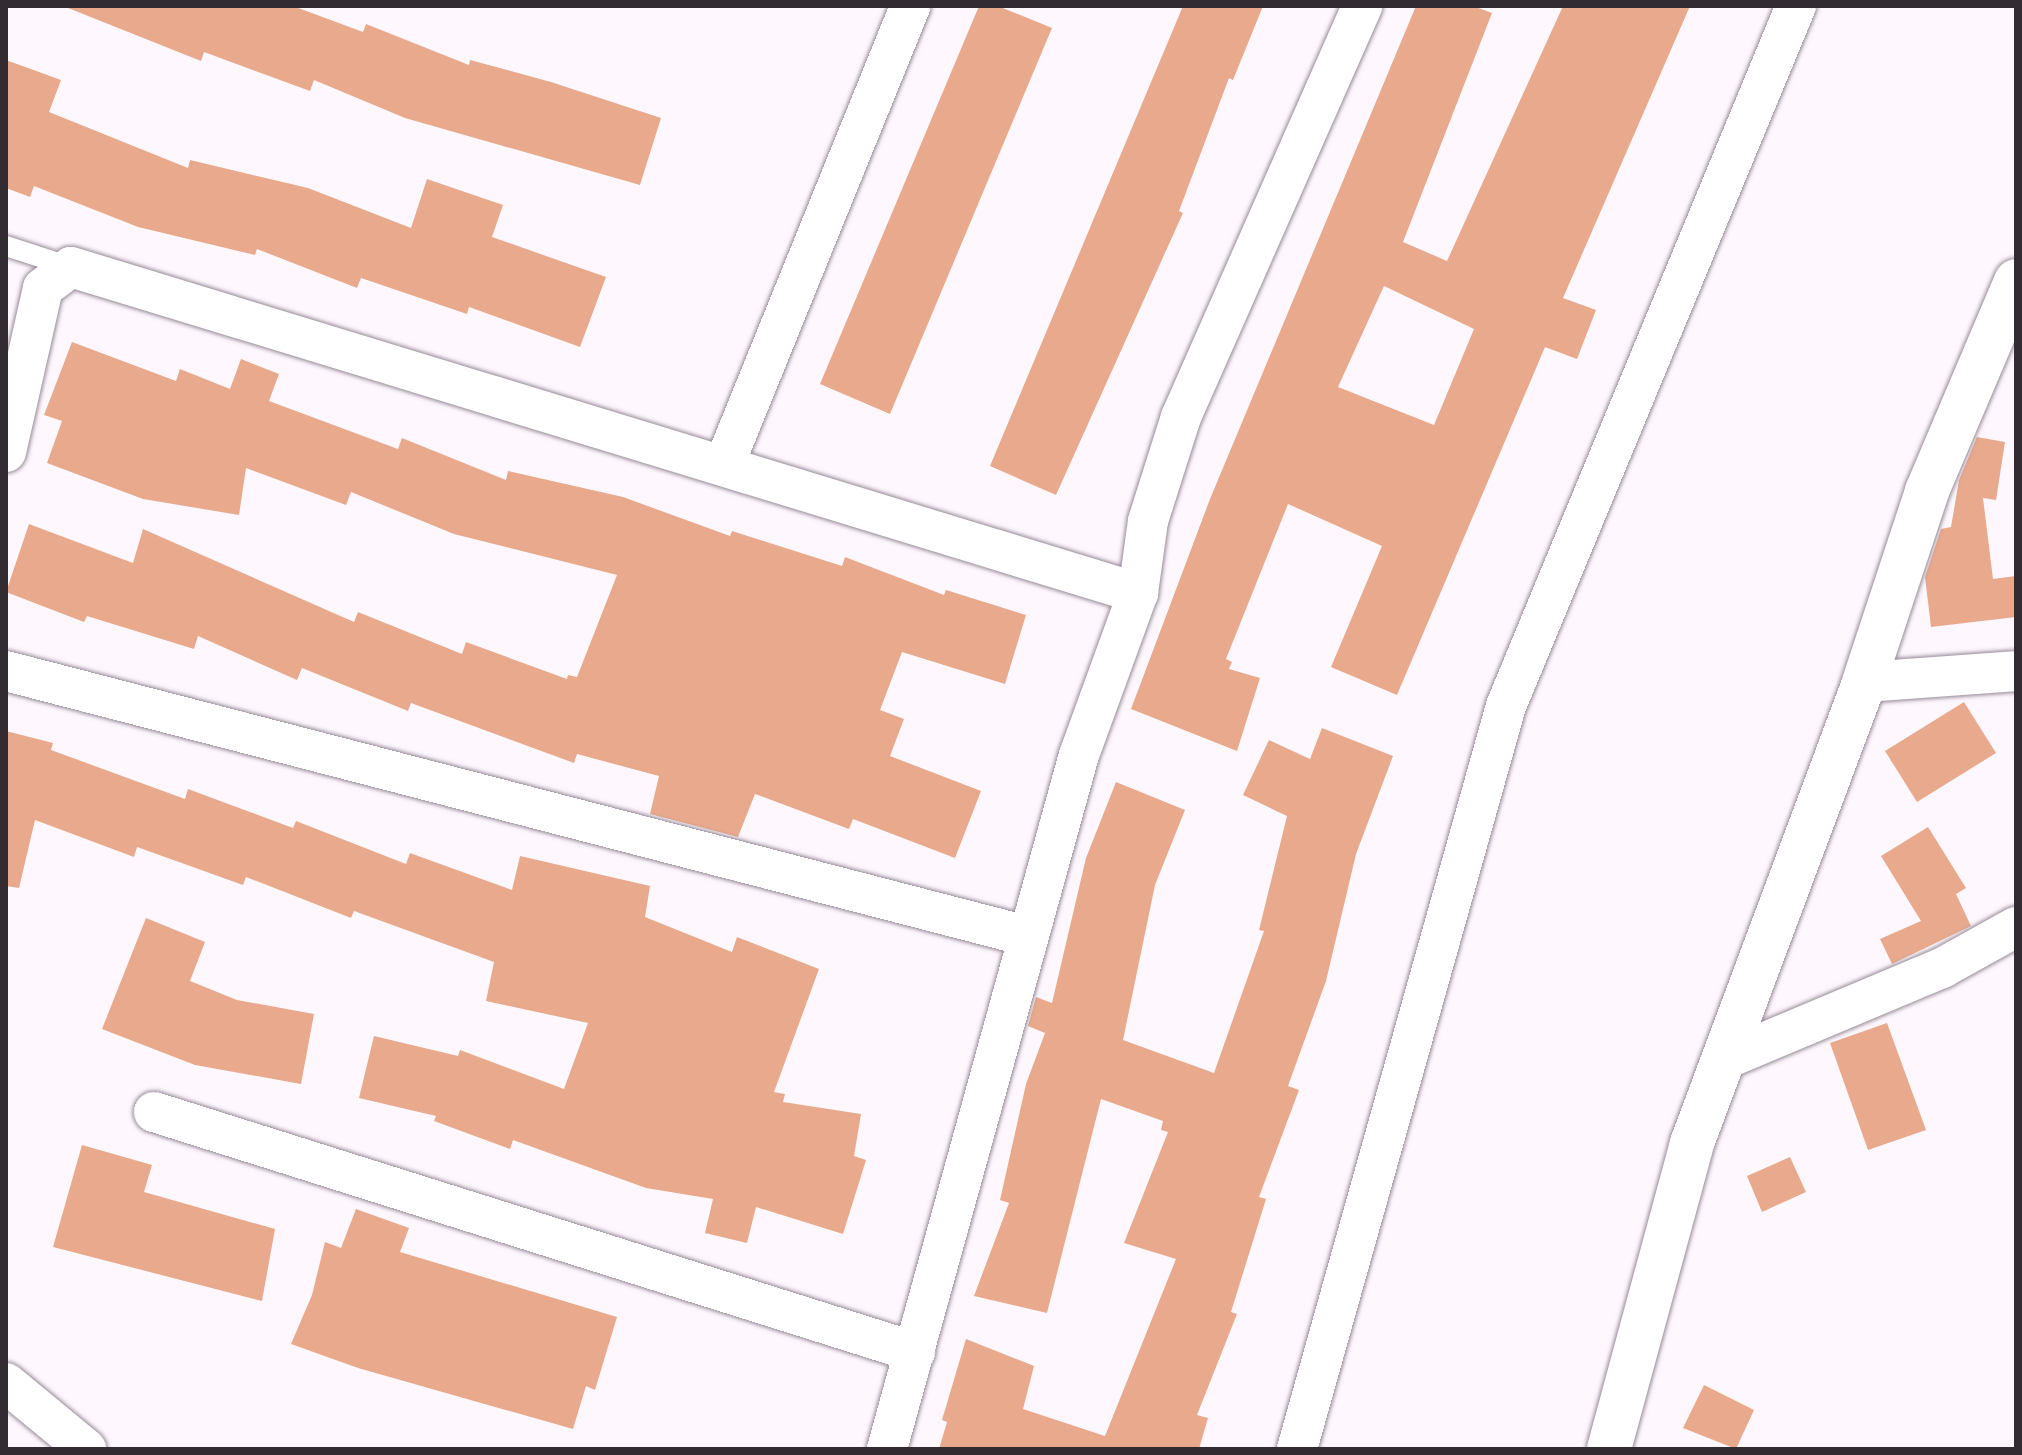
<!DOCTYPE html>
<html>
<head>
<meta charset="utf-8">
<style>
  body { margin:0 }
  #map { position:relative; width:2022px; height:1455px; overflow:hidden; background:#fef8fe; font-family:"Source Sans 3",sans-serif }
  div>[style] { position:absolute }
  [style*='--x'] { left:calc(var(--x)*1px); top:calc(var(--y)*1px); width:calc(var(--w)*1px); rotate:calc(var(--a)*1deg) }
  .building>* { inset:0; background:#e9a98c }
  .roads { filter:drop-shadow(0 0 2px #978a98) drop-shadow(0 0 2px #978a98) }
  .lane>* { height:20px; margin:-10px; padding:0 10px; transform-origin:10px; border-radius:10px; background:#fff }
  .street>* { height:40px; margin:-20px; padding:0 20px; transform-origin:20px; border-radius:20px; background:#fff }
  .secondary>* { height:44px; margin:-22px; padding:0 22px; transform-origin:22px; border-radius:22px; background:#fff }
  span { translate:-50% -50%; white-space:nowrap; text-align:center; line-height:1.15; -webkit-text-stroke:6px #fef8fe; paint-order:stroke }
  .frame { position:absolute; inset:0; border:8px solid #322c32; pointer-events:none }
</style>
</head>
<body>
<div id="map">
  <div class="building">
    <div style="clip-path:polygon(63px 6px,293px 6px,363px 32px,366px 24px,469px 65px,470px 60px,551px 82px,661px 118px,640px 185px,405px 118px,314px 80px,310px 91px,204px 52px,201px 61px)"></div>
    <div style="clip-path:polygon(979px 6px,998px 6px,1052px 28px,890px 414px,820px 384px)"></div>
    <div style="clip-path:polygon(1183px 6px,1263px 6px,1233px 80px,1229px 78px,1179px 211px,1183px 213px,1056px 495px,990px 466px)"></div>
    <div style="clip-path:polygon(evenodd,1416px 6px,1473px 6px,1492px 13px,1403px 242px,1447px 261px,1563px 6px,1690px 6px,1563px 298px,1596px 310px,1577px 359px,1545px 347px,1397px 695px,1331px 667px,1382px 546px,1288px 504px,1226px 659px,1232px 662px,1229px 669px,1260px 678px,1237px 751px,1131px 709px,1210px 499px,1416px 6px,1384px 286px,1474px 329px,1434px 425px,1338px 387px,1384px 286px)"></div>
    <div style="clip-path:polygon(6px 60px,61px 80px,49px 112px,188px 168px,190px 160px,308px 188px,411px 228px,427px 179px,503px 205px,492px 237px,606px 277px,580px 347px,469px 307px,467px 314px,361px 278px,357px 288px,257px 249px,255px 255px,138px 227px,34px 186px,30px 197px,6px 188px)"></div>
    <div style="clip-path:polygon(72px 342px,176px 381px,180px 369px,230px 389px,241px 359px,279px 374px,269px 401px,398px 449px,402px 438px,506px 480px,508px 471px,623px 497px,730px 536px,732px 531px,842px 566px,845px 557px,944px 595px,946px 590px,1026px 615px,1005px 684px,902px 652px,880px 710px,904px 719px,890px 756px,981px 791px,955px 858px,853px 819px,849px 829px,755px 794px,738px 837px,650px 814px,659px 776px,577px 754px,574px 763px,411px 703px,408px 711px,302px 668px,297px 680px,198px 636px,194px 649px,87px 616px,84px 622px,6px 592px,29px 524px,133px 563px,143px 529px,354px 622px,358px 612px,462px 654px,466px 642px,567px 679px,568px 675px,577px 677px,617px 575px,454px 534px,351px 492px,346px 505px,246px 468px,239px 515px,143px 499px,47px 463px,62px 421px,44px 415px)"></div>
    <div style="clip-path:polygon(1977px 437px,2005px 442px,1996px 500px,1983px 498px,1993px 579px,2016px 576px,2016px 617px,1931px 627px,1925px 577px,1941px 529px,1951px 527px,1959px 480px)"></div>
    <div style="clip-path:polygon(1964px 702px,1996px 753px,1917px 802px,1885px 751px)"></div>
    <div style="clip-path:polygon(1322px 728px,1393px 756px,1356px 854px,1326px 981px,1288px 1086px,1299px 1090px,1259px 1197px,1266px 1199px,1231px 1312px,1237px 1314px,1197px 1415px,1208px 1418px,1199px 1449px,939px 1449px,947px 1422px,942px 1420px,966px 1339px,1034px 1366px,1023px 1409px,1105px 1436px,1176px 1259px,1124px 1243px,1168px 1132px,1161px 1130px,1163px 1121px,1101px 1099px,1047px 1313px,974px 1296px,1009px 1203px,1000px 1200px,1026px 1084px,1045px 1033px,1028px 1026px,1036px 997px,1052px 1003px,1086px 858px,1116px 782px,1185px 810px,1155px 885px,1123px 1040px,1214px 1073px,1264px 931px,1259px 930px,1287px 816px,1243px 795px,1269px 740px,1310px 759px)"></div>
    <div style="clip-path:polygon(6px 731px,53px 743px,51px 750px,185px 799px,188px 789px,293px 828px,296px 821px,406px 864px,410px 853px,512px 890px,520px 856px,650px 886px,645px 917px,732px 952px,737px 937px,819px 969px,774px 1092px,785px 1094px,783px 1102px,861px 1114px,854px 1156px,866px 1160px,843px 1234px,756px 1207px,747px 1243px,705px 1233px,713px 1199px,646px 1188px,513px 1140px,510px 1149px,434px 1121px,436px 1116px,359px 1098px,374px 1036px,458px 1056px,460px 1050px,564px 1089px,588px 1023px,486px 1001px,494px 962px,354px 911px,351px 918px,246px 877px,243px 885px,137px 847px,134px 857px,35px 820px,19px 888px,6px 886px)"></div>
    <div style="clip-path:polygon(1928px 827px,1966px 888px,1956px 894px,1971px 926px,1892px 964px,1880px 939px,1921px 921px,1881px 856px)"></div>
    <div style="clip-path:polygon(146px 918px,205px 942px,190px 981px,237px 1000px,314px 1014px,301px 1084px,195px 1065px,102px 1029px)"></div>
    <div style="clip-path:polygon(1887px 1023px,1926px 1130px,1868px 1150px,1830px 1043px)"></div>
    <div style="clip-path:polygon(82px 1145px,152px 1165px,144px 1192px,275px 1229px,262px 1301px,53px 1247px)"></div>
    <div style="clip-path:polygon(1790px 1157px,1806px 1192px,1762px 1212px,1747px 1176px)"></div>
    <div style="clip-path:polygon(356px 1209px,409px 1228px,400px 1252px,617px 1317px,595px 1390px,586px 1386px,573px 1429px,358px 1368px,291px 1344px,312px 1295px,325px 1242px,341px 1248px)"></div>
    <div style="clip-path:polygon(1704px 1385px,1754px 1410px,1736px 1449px,1683px 1428px)"></div>
  </div>
  <div class="roads">
    <div class="lane">
      <div style="--x:6;--y:246;--w:68;--a:17.9"></div>
    </div>
    <div class="street">
      <div style="--x:6;--y:452;--w:168;--a:-77.3"></div>
      <div style="--x:43;--y:288;--w:35;--a:-37"></div>
      <div style="--x:71;--y:267;--w:1116;--a:16.99"></div>
      <div style="--x:724;--y:465;--w:495;--a:-67.9"></div>
      <div style="--x:6;--y:671;--w:1055;--a:14.55"></div>
      <div style="--x:1864;--y:682;--w:152;--a:-4.1"></div>
      <div style="--x:1723;--y:1060;--w:238;--a:-22.8"></div>
      <div style="--x:1942;--y:968;--w:85;--a:-29"></div>
      <div style="--x:154;--y:1112;--w:798;--a:17.5"></div>
      <div style="--x:6;--y:1383;--w:104;--a:39.5"></div>
      <div style="--x:887;--y:1449;--w:720;--a:-74.54"></div>
      <div style="--x:1079;--y:755;--w:172;--a:-70"></div>
      <div style="--x:1138;--y:593;--w:73;--a:-82.1"></div>
      <div style="--x:1148;--y:521;--w:109;--a:-72.4"></div>
      <div style="--x:1181;--y:417;--w:449;--a:-66.2"></div>
      <div style="--x:1297;--y:1449;--w:772;--a:-74.29"></div>
      <div style="--x:1506;--y:706;--w:758;--a:-67.5"></div>
    </div>
    <div class="secondary">
      <div style="--x:1609;--y:1449;--w:317;--a:-74.8"></div>
      <div style="--x:1692;--y:1143;--w:492;--a:-69.5"></div>
      <div style="--x:1864;--y:682;--w:201;--a:-71.7"></div>
      <div style="--x:1927;--y:491;--w:228;--a:-67"></div>
    </div>
  </div>
  <div class="frame"></div>
</div>
</body>
</html>
